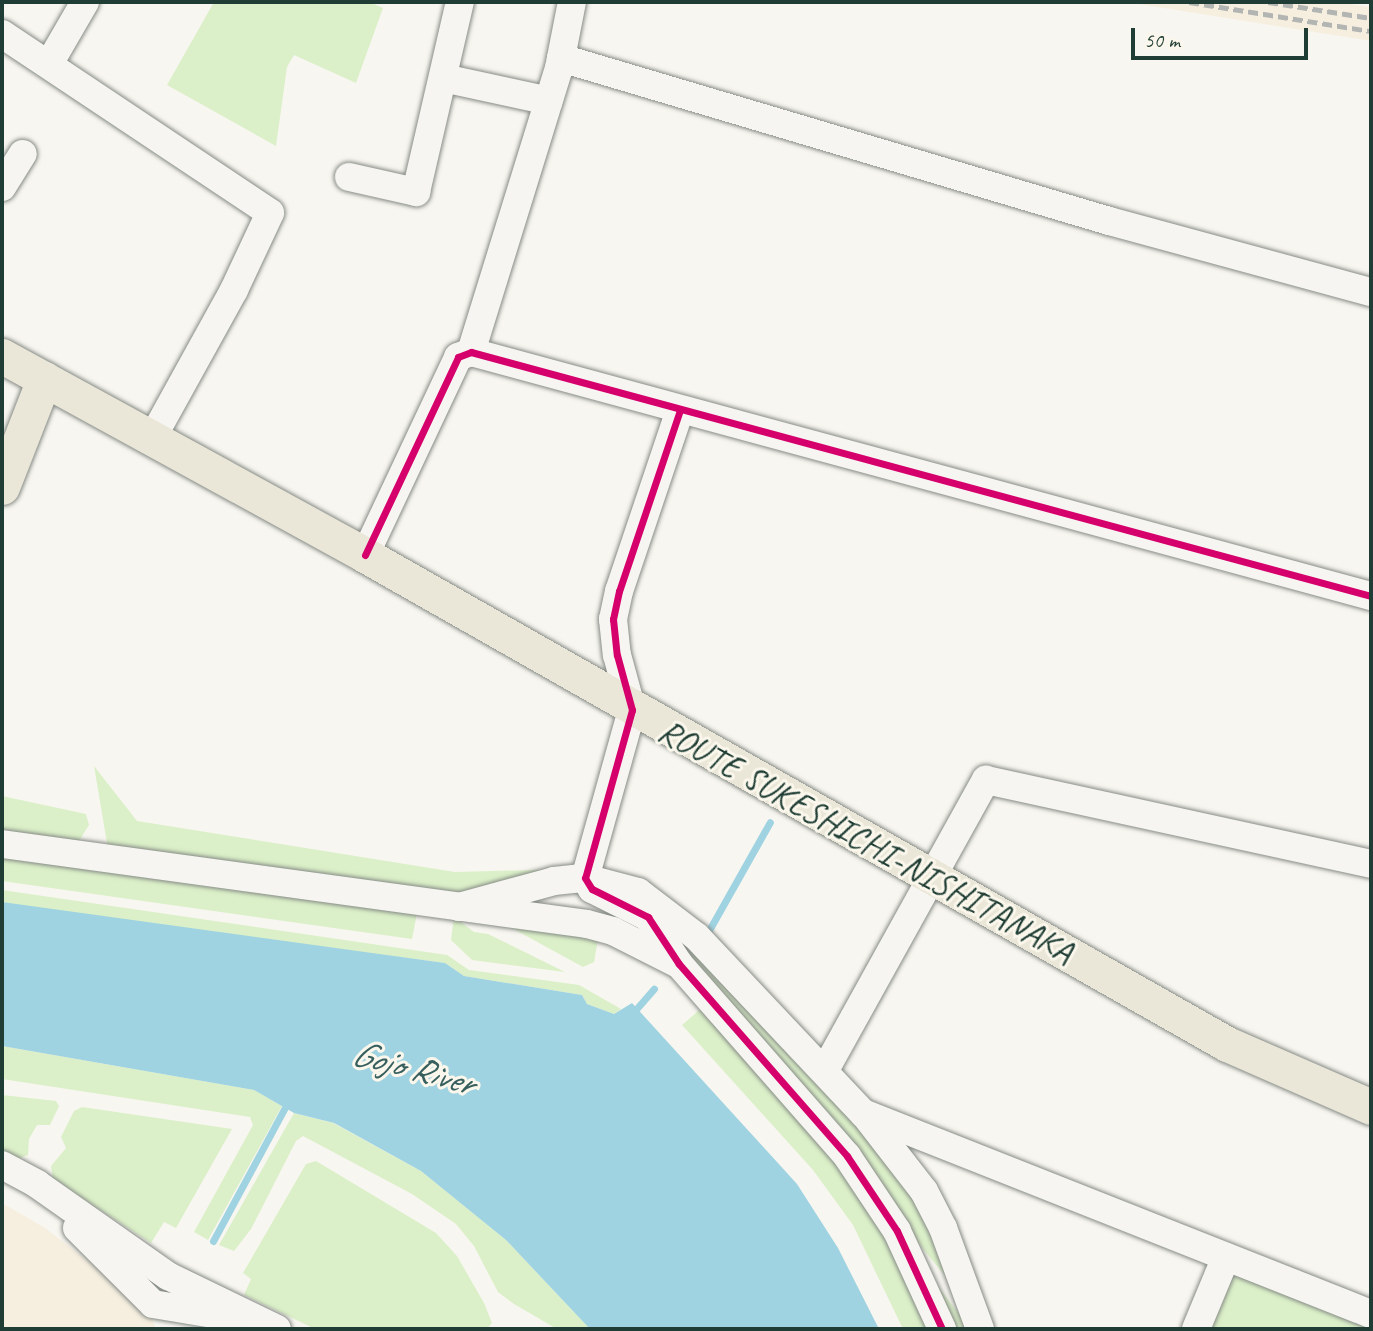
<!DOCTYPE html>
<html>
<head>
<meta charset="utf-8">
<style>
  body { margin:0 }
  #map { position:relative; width:1373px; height:1331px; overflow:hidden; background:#f8f6f0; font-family:Caveat,sans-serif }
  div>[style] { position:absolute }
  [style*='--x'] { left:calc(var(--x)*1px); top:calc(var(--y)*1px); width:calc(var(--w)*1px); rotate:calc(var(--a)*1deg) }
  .built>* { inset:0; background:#f6efe0 }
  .green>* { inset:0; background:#dbf0c8 }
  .water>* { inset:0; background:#a0d3e1 }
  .stream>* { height:7px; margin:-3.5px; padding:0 3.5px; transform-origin:3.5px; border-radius:3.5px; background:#a0d3e1 }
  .roads { filter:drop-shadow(0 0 2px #868b86) drop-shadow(0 0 2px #868b86) }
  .minor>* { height:28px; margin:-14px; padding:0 14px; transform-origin:14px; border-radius:14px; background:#f6f5f1 }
  .major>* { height:35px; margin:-17.5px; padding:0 17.5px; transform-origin:17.5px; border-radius:17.5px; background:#eae7d8 }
  .rail>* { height:5px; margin-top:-2.5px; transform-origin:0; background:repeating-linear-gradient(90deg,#b2b5b1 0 10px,transparent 0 15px) }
  .cycleway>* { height:7px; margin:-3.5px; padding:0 3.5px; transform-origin:3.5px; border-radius:3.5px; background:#d6006c }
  span { translate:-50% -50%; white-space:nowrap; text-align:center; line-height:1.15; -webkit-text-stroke:6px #fbf7ec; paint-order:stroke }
  .street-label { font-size:35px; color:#1f3d34 }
  .water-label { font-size:37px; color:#365f5e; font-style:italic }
  .frame { position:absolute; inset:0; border:4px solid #1f3d34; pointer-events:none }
  .scale { position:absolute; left:1131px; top:28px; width:177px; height:32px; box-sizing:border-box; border:4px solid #1f3d34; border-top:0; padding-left:9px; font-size:21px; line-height:24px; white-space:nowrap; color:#1f3d34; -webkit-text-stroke:5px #fbf7ec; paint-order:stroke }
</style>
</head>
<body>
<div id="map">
  <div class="built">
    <div style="clip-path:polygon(1126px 2px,1336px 2px,1371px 7px,1371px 41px)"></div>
    <div style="clip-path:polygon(2px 1203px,45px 1228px,117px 1283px,150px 1314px,156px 1329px,2px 1329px)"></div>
  </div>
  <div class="green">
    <div style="clip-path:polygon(214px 2px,369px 2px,383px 8px,356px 83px,294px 55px,287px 67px,276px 146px,167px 85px)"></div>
    <div style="clip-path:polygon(94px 766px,137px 821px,455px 872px,573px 869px,463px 897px,108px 849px)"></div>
    <div style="clip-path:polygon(2px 796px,86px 814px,89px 825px,79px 841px,2px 832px)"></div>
    <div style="clip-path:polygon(2px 853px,418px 908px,412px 939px,2px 881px)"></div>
    <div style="clip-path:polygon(2px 890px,447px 955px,469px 970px,579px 985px,621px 1009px,614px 1014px,587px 1004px,582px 995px,464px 976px,445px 963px,32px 909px,2px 902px)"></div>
    <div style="clip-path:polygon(661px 916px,848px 1113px,916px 1202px,965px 1300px,695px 971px)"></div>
    <div style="clip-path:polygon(454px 917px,474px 932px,488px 934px,565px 972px,472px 960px,451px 940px)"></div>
    <div style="clip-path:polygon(499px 921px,598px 939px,594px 962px,583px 967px)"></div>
    <div style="clip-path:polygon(703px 1007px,783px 1093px,885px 1228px,931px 1329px,903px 1329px,853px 1225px,813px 1170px,682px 1025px)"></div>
    <div style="clip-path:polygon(2px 1046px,254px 1090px,282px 1106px,208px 1240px,194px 1232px,253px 1125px,250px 1117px,2px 1079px)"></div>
    <div style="clip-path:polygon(2px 1095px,56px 1101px,59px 1106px,50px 1125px,37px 1125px,29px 1139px,28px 1155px,16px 1159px,2px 1151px)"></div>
    <div style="clip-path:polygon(82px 1107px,232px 1129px,176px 1228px,164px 1222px,151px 1243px,53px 1179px,51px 1166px,66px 1148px,61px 1137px,74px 1111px)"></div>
    <div style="clip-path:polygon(294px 1113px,333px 1123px,421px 1171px,506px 1240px,590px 1329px,557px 1329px,514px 1304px,498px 1292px,474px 1246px,456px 1224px,412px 1194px,303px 1136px,296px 1141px,251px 1229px,234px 1251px,219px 1245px)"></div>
    <div style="clip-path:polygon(316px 1161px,436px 1233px,457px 1256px,484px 1303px,492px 1323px,487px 1329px,315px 1329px,244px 1295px,251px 1279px,243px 1273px,306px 1164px)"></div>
    <div style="clip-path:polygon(927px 1272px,967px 1324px,969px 1329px,950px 1329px)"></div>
    <div style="clip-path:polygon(1240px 1273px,1371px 1327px,1371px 1329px,1206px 1329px,1226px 1280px)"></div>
  </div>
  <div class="water">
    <div style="clip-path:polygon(2px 902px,445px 963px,464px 976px,582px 995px,587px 1004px,614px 1014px,632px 1003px,797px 1184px,838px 1248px,879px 1329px,590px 1329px,506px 1240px,421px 1171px,334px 1123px,294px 1113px,254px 1090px,2px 1046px)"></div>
  </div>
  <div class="stream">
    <div style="--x:708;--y:932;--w:126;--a:-60.6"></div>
    <div style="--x:631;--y:1015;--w:35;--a:-49"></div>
    <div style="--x:213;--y:1241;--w:160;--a:-61.7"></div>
  </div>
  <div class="roads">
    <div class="minor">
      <div style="--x:2;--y:34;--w:322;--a:33.7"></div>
      <div style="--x:270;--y:213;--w:85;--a:115.1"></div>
      <div style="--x:234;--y:290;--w:168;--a:118.9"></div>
      <div style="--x:561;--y:58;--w:572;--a:16.56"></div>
      <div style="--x:1109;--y:221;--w:271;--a:15.2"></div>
      <div style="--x:49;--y:64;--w:72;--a:-59.9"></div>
      <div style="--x:443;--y:78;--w:108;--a:12.2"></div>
      <div style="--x:349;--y:177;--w:69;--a:12.6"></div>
      <div style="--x:416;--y:192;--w:195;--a:-77"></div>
      <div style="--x:2;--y:187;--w:39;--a:-58"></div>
      <div style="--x:471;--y:352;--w:297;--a:-72.8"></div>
      <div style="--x:559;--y:68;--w:67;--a:-78.9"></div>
      <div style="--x:680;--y:410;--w:191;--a:108.6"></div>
      <div style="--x:619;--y:591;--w:29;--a:102"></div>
      <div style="--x:613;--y:619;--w:36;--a:84"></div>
      <div style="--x:617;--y:655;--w:57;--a:74.7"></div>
      <div style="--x:632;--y:710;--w:174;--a:105.6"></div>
      <div style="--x:585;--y:878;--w:13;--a:58"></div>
      <div style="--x:592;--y:889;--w:63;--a:26.6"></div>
      <div style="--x:648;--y:917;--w:56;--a:56.6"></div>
      <div style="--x:679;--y:964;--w:255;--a:48.8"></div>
      <div style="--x:847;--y:1156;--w:90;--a:56.3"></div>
      <div style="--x:897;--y:1231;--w:108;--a:65.3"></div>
      <div style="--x:365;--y:555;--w:219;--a:-64.8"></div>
      <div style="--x:458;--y:357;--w:14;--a:-21"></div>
      <div style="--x:471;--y:352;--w:932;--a:15.17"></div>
      <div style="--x:2;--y:844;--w:590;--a:7.79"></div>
      <div style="--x:587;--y:924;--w:27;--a:15"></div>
      <div style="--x:613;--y:931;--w:71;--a:26.9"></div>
      <div style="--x:459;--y:907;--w:98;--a:-15.3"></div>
      <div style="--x:554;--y:881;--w:31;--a:-6"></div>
      <div style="--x:585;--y:878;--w:55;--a:14.8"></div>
      <div style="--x:638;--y:892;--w:74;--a:37.3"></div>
      <div style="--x:697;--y:937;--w:242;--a:46.7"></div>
      <div style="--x:863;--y:1113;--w:546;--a:21.59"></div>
      <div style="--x:825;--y:1070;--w:332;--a:-61"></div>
      <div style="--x:986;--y:780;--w:394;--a:12.3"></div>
      <div style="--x:865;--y:1115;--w:96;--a:52.2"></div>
      <div style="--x:924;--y:1191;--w:42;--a:62.8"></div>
      <div style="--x:943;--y:1228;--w:108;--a:69.9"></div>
      <div style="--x:2;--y:1165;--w:40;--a:28"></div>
      <div style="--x:37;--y:1184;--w:160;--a:35.1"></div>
      <div style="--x:168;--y:1276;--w:121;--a:25.9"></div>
      <div style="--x:77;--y:1228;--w:107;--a:45"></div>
      <div style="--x:153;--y:1304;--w:79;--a:9.5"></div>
      <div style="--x:1196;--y:1329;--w:78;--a:-67.4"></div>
    </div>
    <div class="major">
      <div style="--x:2;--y:356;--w:414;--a:28.7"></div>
      <div style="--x:365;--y:555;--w:991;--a:29.57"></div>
      <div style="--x:1227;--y:1044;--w:157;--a:23.6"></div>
      <div style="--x:2;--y:487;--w:116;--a:-68.7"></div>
    </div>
  </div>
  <div class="rail">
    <div style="--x:1189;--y:2;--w:184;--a:9.1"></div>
    <div style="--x:1268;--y:2;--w:104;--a:8.8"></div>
  </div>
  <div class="cycleway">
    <div style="--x:680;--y:410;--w:191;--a:108.6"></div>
    <div style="--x:619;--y:591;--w:29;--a:102"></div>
    <div style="--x:613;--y:619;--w:36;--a:84"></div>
    <div style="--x:617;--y:655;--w:57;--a:74.7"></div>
    <div style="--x:632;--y:710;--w:174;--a:105.6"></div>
    <div style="--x:585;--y:878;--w:13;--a:58"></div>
    <div style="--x:592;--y:889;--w:63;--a:26.6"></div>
    <div style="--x:648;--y:917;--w:56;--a:56.6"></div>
    <div style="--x:679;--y:964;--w:255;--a:48.8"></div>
    <div style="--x:847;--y:1156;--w:90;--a:56.3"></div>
    <div style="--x:897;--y:1231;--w:108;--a:65.3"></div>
    <div style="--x:365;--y:555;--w:219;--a:-64.8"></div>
    <div style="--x:458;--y:357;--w:14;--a:-21"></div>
    <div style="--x:471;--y:352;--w:932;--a:15.17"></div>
  </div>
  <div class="street-label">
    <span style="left:866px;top:841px;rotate:29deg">ROUTE SUKESHICHI-NISHITANAKA</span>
  </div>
  <div class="water-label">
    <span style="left:413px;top:1068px;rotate:15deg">Gojo River</span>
  </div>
  <div class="frame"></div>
  <div class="scale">50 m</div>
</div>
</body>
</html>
